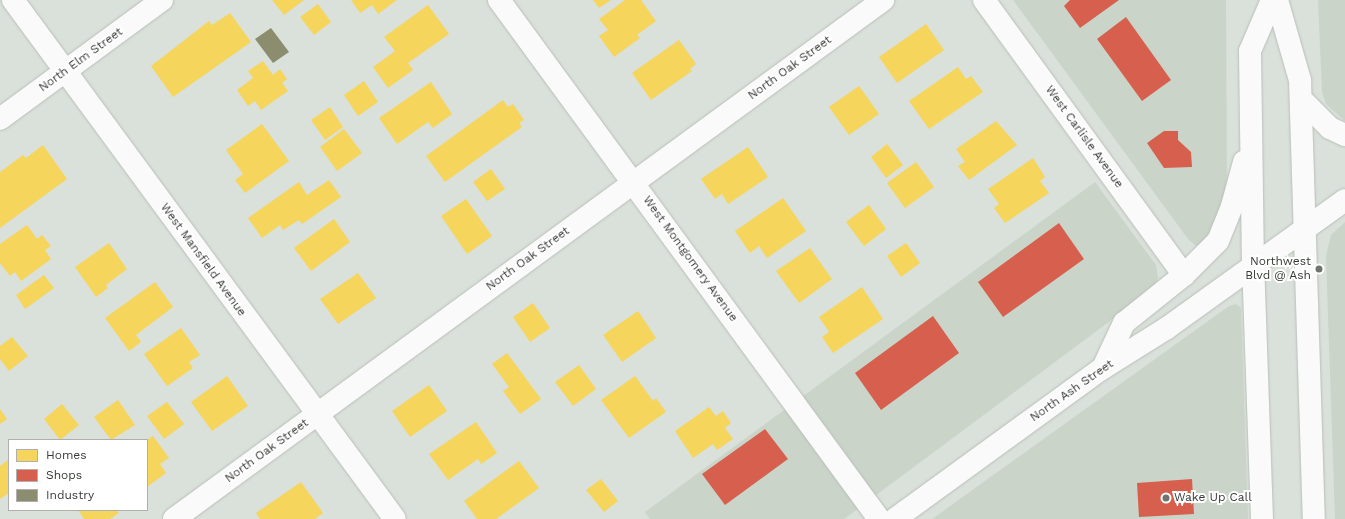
<!DOCTYPE html>
<html>
<head>
<meta charset="utf-8">
<style>
  body { margin:0 }
  #map { position:relative; width:1345px; height:519px; overflow:hidden; background:#dae0da; font-family:"Work Sans",sans-serif }
  div>[style] { position:absolute }
  [style*='--x'] { left:calc(var(--x)*1px); top:calc(var(--y)*1px); width:calc(var(--w)*1px); rotate:calc(var(--a)*1deg) }
  .built>* { inset:0; background:#cad4c9 }
  .homes>* { inset:0; background:#f6d55c }
  .shops>* { inset:0; background:#d6604d }
  .industry>* { inset:0; background:#8c8c6e }
  .roads { filter:drop-shadow(0 0 1px #b9beb9) drop-shadow(0 0 1px #b9beb9) }
  .minor>* { height:22px; margin:-11px; padding:0 11px; transform-origin:11px; border-radius:11px; background:#f9faf9 }
  .major>* { height:22px; margin:-11px; padding:0 11px; transform-origin:11px; border-radius:11px; background:#f9faf9 }
  .dots>* { width:11px; height:11px; translate:-50% -50%; box-sizing:border-box; border:2px solid #fff; border-radius:50% }
  span { translate:-50% -50%; white-space:nowrap; text-align:center; line-height:1.15; -webkit-text-stroke:4px #fff; paint-order:stroke }
  .street-label { font-size:12px; color:#363a35 }
  .poi-label { font-size:12px; color:#363a35 }
  .right { translate:-100% -50%; text-align:right }
  .left { translate:0 -50%; text-align:left }
  .legend { position:absolute; left:8px; top:439px; width:140px; height:72px; box-sizing:border-box; background:#fff; border:1px solid #afb0ae; margin:0; padding:5px 7px; list-style:none; font-size:12px; color:#363a35 }
  .legend li { display:flex; align-items:center; gap:8px; height:20px }
  .legend b { width:20px; border:1px solid #afb0ae }
</style>
</head>
<body>
<div id="map">
  <div class="built">
    <div style="clip-path:polygon(1013px 0,1226px 0,1227px 192px,1221px 216px,1202px 246px,1195px 245px,1188px 239px)"></div>
    <div style="clip-path:polygon(1318px 0,1345px 0,1345px 121px,1326px 104px,1322px 92px)"></div>
    <div style="clip-path:polygon(1095px 182px,1156px 265px,1158px 278px,1153px 289px,844px 519px,650px 519px,645px 512px)"></div>
    <div style="clip-path:polygon(1345px 222px,1345px 519px,1335px 519px,1326px 256px,1331px 235px)"></div>
    <div style="clip-path:polygon(1236px 304px,1241px 308px,1248px 519px,932px 519px,1229px 306px)"></div>
  </div>
  <div class="homes">
    <div style="clip-path:polygon(272px 0,304px 0,284px 15px)"></div>
    <div style="clip-path:polygon(351px 0,397px 0,378px 14px,372px 5px,360px 13px)"></div>
    <div style="clip-path:polygon(593px 0,611px 0,599px 8px)"></div>
    <div style="clip-path:polygon(625px 0,641px 0,656px 21px,637px 35px,640px 38px,614px 57px,599px 36px,608px 30px,599px 19px)"></div>
    <div style="clip-path:polygon(318px 4px,331px 22px,314px 35px,300px 17px)"></div>
    <div style="clip-path:polygon(428px 5px,449px 34px,408px 63px,413px 70px,388px 88px,373px 67px,395px 51px,384px 37px)"></div>
    <div style="clip-path:polygon(230px 13px,251px 42px,173px 97px,151px 66px,209px 21px,212px 25px)"></div>
    <div style="clip-path:polygon(926px 24px,944px 50px,897px 83px,879px 57px)"></div>
    <div style="clip-path:polygon(679px 40px,696px 64px,690px 69px,692px 71px,651px 100px,632px 73px)"></div>
    <div style="clip-path:polygon(263px 61px,273px 75px,280px 69px,287px 79px,282px 83px,288px 91px,261px 110px,255px 101px,248px 106px,237px 90px,253px 78px,248px 71px)"></div>
    <div style="clip-path:polygon(958px 67px,966px 79px,971px 76px,983px 92px,929px 129px,909px 101px)"></div>
    <div style="clip-path:polygon(364px 81px,378px 102px,358px 116px,344px 95px)"></div>
    <div style="clip-path:polygon(431px 82px,452px 114px,433px 128px,428px 122px,397px 144px,379px 118px)"></div>
    <div style="clip-path:polygon(859px 86px,879px 114px,849px 135px,829px 107px)"></div>
    <div style="clip-path:polygon(503px 100px,508px 107px,513px 104px,524px 120px,519px 123px,522px 127px,445px 182px,426px 156px)"></div>
    <div style="clip-path:polygon(330px 107px,343px 127px,325px 140px,311px 120px)"></div>
    <div style="clip-path:polygon(996px 121px,1017px 145px,969px 180px,958px 166px,965px 162px,956px 149px)"></div>
    <div style="clip-path:polygon(262px 124px,289px 161px,245px 193px,235px 180px,243px 174px,226px 150px)"></div>
    <div style="clip-path:polygon(344px 129px,362px 153px,337px 171px,320px 147px)"></div>
    <div style="clip-path:polygon(887px 144px,903px 165px,886px 178px,871px 157px)"></div>
    <div style="clip-path:polygon(43px 145px,67px 179px,0 228px,0 172px,23px 155px,26px 158px)"></div>
    <div style="clip-path:polygon(748px 147px,768px 177px,728px 204px,722px 194px,715px 199px,701px 179px)"></div>
    <div style="clip-path:polygon(1033px 158px,1045px 177px,1040px 181px,1049px 193px,1005px 223px,994px 208px,999px 204px,988px 189px)"></div>
    <div style="clip-path:polygon(916px 162px,934px 187px,905px 208px,887px 183px)"></div>
    <div style="clip-path:polygon(491px 169px,505px 189px,487px 201px,473px 182px)"></div>
    <div style="clip-path:polygon(329px 180px,341px 197px,302px 224px,299px 220px,283px 230px,280px 225px,262px 238px,248px 218px,299px 182px,307px 195px)"></div>
    <div style="clip-path:polygon(783px 198px,806px 231px,767px 258px,759px 246px,750px 253px,735px 231px)"></div>
    <div style="clip-path:polygon(466px 199px,492px 236px,467px 254px,441px 216px)"></div>
    <div style="clip-path:polygon(869px 205px,886px 229px,864px 246px,846px 222px)"></div>
    <div style="clip-path:polygon(334px 219px,350px 242px,311px 271px,294px 248px)"></div>
    <div style="clip-path:polygon(27px 225px,37px 239px,42px 235px,51px 246px,45px 250px,51px 259px,21px 281px,15px 272px,10px 276px,0 263px,0 244px)"></div>
    <div style="clip-path:polygon(109px 243px,127px 269px,106px 285px,108px 288px,96px 297px,75px 267px)"></div>
    <div style="clip-path:polygon(906px 243px,920px 263px,901px 277px,887px 256px)"></div>
    <div style="clip-path:polygon(810px 248px,832px 279px,799px 303px,776px 271px)"></div>
    <div style="clip-path:polygon(358px 273px,376px 298px,338px 324px,320px 299px)"></div>
    <div style="clip-path:polygon(44px 275px,54px 288px,25px 309px,16px 295px)"></div>
    <div style="clip-path:polygon(155px 282px,173px 307px,136px 335px,141px 342px,129px 351px,105px 318px)"></div>
    <div style="clip-path:polygon(862px 287px,883px 319px,833px 353px,822px 337px,829px 332px,819px 317px)"></div>
    <div style="clip-path:polygon(533px 303px,550px 328px,530px 342px,513px 317px)"></div>
    <div style="clip-path:polygon(638px 311px,656px 338px,622px 362px,603px 335px)"></div>
    <div style="clip-path:polygon(181px 328px,200px 355px,189px 362px,193px 368px,167px 386px,144px 354px)"></div>
    <div style="clip-path:polygon(12px 337px,28px 356px,9px 371px,0 359px,0 346px)"></div>
    <div style="clip-path:polygon(507px 353px,541px 399px,520px 414px,503px 391px,509px 387px,492px 364px)"></div>
    <div style="clip-path:polygon(579px 365px,596px 389px,573px 406px,555px 382px)"></div>
    <div style="clip-path:polygon(227px 376px,248px 406px,212px 431px,191px 402px)"></div>
    <div style="clip-path:polygon(635px 376px,653px 401px,656px 398px,666px 412px,629px 438px,601px 400px)"></div>
    <div style="clip-path:polygon(429px 385px,447px 411px,410px 437px,392px 411px)"></div>
    <div style="clip-path:polygon(118px 400px,135px 425px,111px 440px,94px 417px)"></div>
    <div style="clip-path:polygon(167px 402px,184px 424px,164px 439px,147px 416px)"></div>
    <div style="clip-path:polygon(62px 404px,79px 425px,60px 440px,44px 419px)"></div>
    <div style="clip-path:polygon(709px 407px,716px 416px,723px 411px,731px 423px,725px 428px,733px 439px,717px 450px,713px 444px,693px 458px,675px 431px)"></div>
    <div style="clip-path:polygon(0 409px,7px 419px,0 424px)"></div>
    <div style="clip-path:polygon(476px 422px,497px 453px,481px 464px,478px 459px,448px 480px,429px 454px)"></div>
    <div style="clip-path:polygon(153px 436px,169px 458px,160px 464px,166px 473px,147px 487px,147px 440px)"></div>
    <div style="clip-path:polygon(9px 459px,9px 493px,0 499px,0 466px)"></div>
    <div style="clip-path:polygon(519px 461px,539px 488px,496px 519px,477px 519px,464px 501px)"></div>
    <div style="clip-path:polygon(601px 479px,618px 501px,604px 512px,586px 490px)"></div>
    <div style="clip-path:polygon(301px 482px,323px 513px,315px 519px,260px 519px,256px 513px)"></div>
    <div style="clip-path:polygon(78px 510px,116px 510px,119px 513px,110px 519px,84px 519px)"></div>
  </div>
  <div class="shops">
    <div style="clip-path:polygon(1070px 0,1119px 0,1080px 28px,1064px 6px)"></div>
    <div style="clip-path:polygon(1126px 17px,1171px 80px,1142px 101px,1097px 39px)"></div>
    <div style="clip-path:polygon(1164px 131px,1178px 131px,1178px 140px,1191px 152px,1192px 167px,1164px 168px,1147px 143px)"></div>
    <div style="clip-path:polygon(1059px 223px,1084px 259px,1003px 317px,978px 282px)"></div>
    <div style="clip-path:polygon(933px 316px,959px 353px,881px 410px,855px 373px)"></div>
    <div style="clip-path:polygon(765px 429px,788px 459px,725px 505px,702px 474px)"></div>
    <div style="clip-path:polygon(1192px 479px,1194px 514px,1139px 517px,1137px 483px)"></div>
  </div>
  <div class="industry">
    <div style="clip-path:polygon(271px 28px,289px 52px,273px 63px,255px 39px)"></div>
  </div>
  <div class="roads">
    <div class="minor">
      <div style="--x:13;--y:0;--w:644;--a:53.65"></div>
      <div style="--x:499;--y:0;--w:643;--a:53.79"></div>
      <div style="--x:984;--y:0;--w:340;--a:54"></div>
      <div style="--x:0;--y:119;--w:201;--a:-36.3"></div>
      <div style="--x:174;--y:519;--w:879;--a:-36.2"></div>
    </div>
    <div class="major">
      <div style="--x:1277;--y:0;--w:83;--a:74"></div>
      <div style="--x:1300;--y:80;--w:439;--a:88.2"></div>
      <div style="--x:1301;--y:99;--w:41;--a:45"></div>
      <div style="--x:1330;--y:128;--w:17;--a:25"></div>
      <div style="--x:1103;--y:368;--w:50;--a:-65"></div>
      <div style="--x:1124;--y:323;--w:77;--a:-38.7"></div>
      <div style="--x:1184;--y:275;--w:48;--a:-45"></div>
      <div style="--x:1218;--y:241;--w:38;--a:-68"></div>
      <div style="--x:1232;--y:206;--w:46;--a:-74.7"></div>
      <div style="--x:895;--y:519;--w:257;--a:-36"></div>
      <div style="--x:1103;--y:368;--w:75;--a:-32"></div>
      <div style="--x:1167;--y:328;--w:219;--a:-35.7"></div>
      <div style="--x:1262;--y:519;--w:252;--a:-92"></div>
      <div style="--x:1253;--y:267;--w:216;--a:-90.8"></div>
      <div style="--x:1250;--y:51;--w:56;--a:-66.7"></div>
    </div>
  </div>
  <div class="dots">
    <div style="left:1319px;top:269px;background:#6f746f"></div>
    <div style="left:1166px;top:498px;background:#6f746f"></div>
  </div>
  <div class="street-label">
    <span style="left:81px;top:60px;rotate:-36deg">North Elm Street</span>
    <span style="left:790px;top:68px;rotate:-36deg">North Oak Street</span>
    <span style="left:1084px;top:137px;rotate:54deg">West Carlisle Avenue</span>
    <span style="left:528px;top:259px;rotate:-36deg">North Oak Street</span>
    <span style="left:690px;top:259px;rotate:54deg">West Montgomery Avenue</span>
    <span style="left:203px;top:260px;rotate:54deg">West Mansfield Avenue</span>
    <span style="left:1072px;top:391px;rotate:-35deg">North Ash Street</span>
    <span style="left:267px;top:451px;rotate:-36deg">North Oak Street</span>
  </div>
  <div class="poi-label">
    <span class="right" style="left:1311px;top:269px">Northwest<br>Blvd @ Ash</span>
    <span class="left" style="left:1174px;top:498px">Wake Up Call</span>
  </div>
  <ul class="legend">
  <li><b style="height:11px;background:#f6d55c"></b>Homes</li>
  <li><b style="height:11px;background:#d6604d"></b>Shops</li>
  <li><b style="height:11px;background:#8c8c6e"></b>Industry</li>
  </ul>
</div>
</body>
</html>
